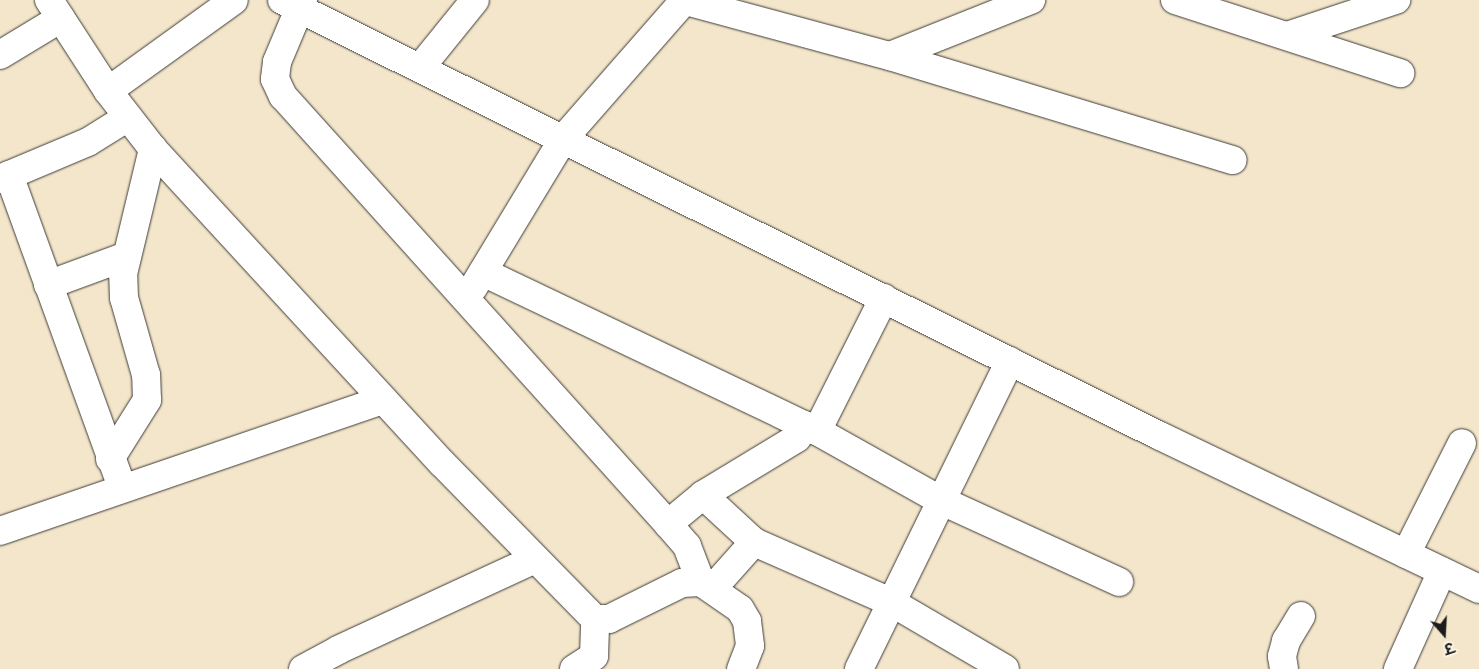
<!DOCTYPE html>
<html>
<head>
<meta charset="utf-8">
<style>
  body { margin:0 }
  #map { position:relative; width:1479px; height:669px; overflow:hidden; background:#f4e6cb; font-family:"Playpen Sans","Playpen Sans Deva",sans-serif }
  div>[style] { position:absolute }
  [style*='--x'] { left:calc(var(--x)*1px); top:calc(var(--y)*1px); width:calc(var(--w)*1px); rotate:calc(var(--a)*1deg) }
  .roads { filter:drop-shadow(0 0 1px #3c3a36) drop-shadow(0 0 1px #3c3a36) }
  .minor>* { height:28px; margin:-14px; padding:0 14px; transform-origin:14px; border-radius:14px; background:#fff }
  .major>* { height:28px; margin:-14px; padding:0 14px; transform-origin:14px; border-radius:14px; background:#fff }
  span { translate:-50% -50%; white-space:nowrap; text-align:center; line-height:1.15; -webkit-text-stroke:5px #fcf5e5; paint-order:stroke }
  .north { position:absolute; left:1419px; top:609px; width:50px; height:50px; -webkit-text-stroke:4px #fcf5e5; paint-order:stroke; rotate:161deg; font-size:14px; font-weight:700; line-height:20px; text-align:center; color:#1c1c1c }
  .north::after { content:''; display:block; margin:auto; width:18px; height:22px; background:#1c1c1c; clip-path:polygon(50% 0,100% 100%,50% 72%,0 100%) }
</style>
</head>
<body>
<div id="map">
  <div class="roads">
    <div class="minor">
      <div style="--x:49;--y:0;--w:108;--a:57"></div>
      <div style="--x:108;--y:91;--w:73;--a:52.2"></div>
      <div style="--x:153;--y:149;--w:427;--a:47.4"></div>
      <div style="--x:442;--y:463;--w:219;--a:45.6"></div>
      <div style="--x:595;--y:619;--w:14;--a:0"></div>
      <div style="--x:609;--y:619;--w:81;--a:-26.3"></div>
      <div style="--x:682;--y:583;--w:19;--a:-3"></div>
      <div style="--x:701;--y:582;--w:47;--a:34.7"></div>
      <div style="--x:740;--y:609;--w:14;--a:60"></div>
      <div style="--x:747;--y:621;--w:25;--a:83"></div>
      <div style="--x:750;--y:646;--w:25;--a:111"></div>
      <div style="--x:303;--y:0;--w:67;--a:112.8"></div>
      <div style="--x:277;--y:62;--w:17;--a:97"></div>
      <div style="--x:275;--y:79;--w:19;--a:65"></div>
      <div style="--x:283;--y:96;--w:576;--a:48.03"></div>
      <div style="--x:668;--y:524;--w:29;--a:49"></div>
      <div style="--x:687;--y:546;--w:39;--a:69"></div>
      <div style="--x:682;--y:0;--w:215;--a:15.1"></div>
      <div style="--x:890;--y:56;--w:358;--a:16.9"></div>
      <div style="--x:1175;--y:0;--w:237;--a:18"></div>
      <div style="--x:1290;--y:35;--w:112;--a:-18.3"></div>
      <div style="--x:0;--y:55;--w:71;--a:-31.2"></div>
      <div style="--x:890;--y:56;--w:152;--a:-21.7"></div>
      <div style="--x:420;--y:68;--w:87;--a:-51"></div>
      <div style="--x:9;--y:175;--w:333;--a:70.1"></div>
      <div style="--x:0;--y:179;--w:95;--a:-22.8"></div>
      <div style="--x:88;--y:142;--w:47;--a:-32"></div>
      <div style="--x:483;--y:272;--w:370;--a:25.5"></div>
      <div style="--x:817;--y:431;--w:141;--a:29.3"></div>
      <div style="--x:940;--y:500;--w:197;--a:24.6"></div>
      <div style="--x:48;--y:285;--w:84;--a:-20.2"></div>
      <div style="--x:473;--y:288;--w:175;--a:-58.8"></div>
      <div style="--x:564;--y:138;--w:182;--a:-48.8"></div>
      <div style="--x:817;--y:431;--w:149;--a:-63.3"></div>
      <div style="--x:110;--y:459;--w:70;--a:-57.9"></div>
      <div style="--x:147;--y:400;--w:25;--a:-92"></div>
      <div style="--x:146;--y:375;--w:80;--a:-105.9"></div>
      <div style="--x:124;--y:298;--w:24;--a:-92"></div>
      <div style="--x:123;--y:274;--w:129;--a:-76.5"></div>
      <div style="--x:703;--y:495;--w:69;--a:42.7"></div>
      <div style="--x:754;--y:542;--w:150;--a:23.7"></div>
      <div style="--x:891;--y:602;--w:132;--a:30.4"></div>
      <div style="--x:668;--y:524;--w:45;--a:-39.6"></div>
      <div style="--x:703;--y:495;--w:110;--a:-31.2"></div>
      <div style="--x:797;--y:438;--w:15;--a:-62"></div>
      <div style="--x:0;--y:531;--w:405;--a:-18.9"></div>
      <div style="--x:1406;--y:554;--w:124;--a:-63.2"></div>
      <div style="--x:713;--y:588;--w:62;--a:-48.3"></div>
      <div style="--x:303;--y:669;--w:40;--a:-28"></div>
      <div style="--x:338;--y:650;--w:217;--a:-24.8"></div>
      <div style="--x:574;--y:669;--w:24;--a:-33"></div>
      <div style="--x:594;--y:656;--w:37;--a:-88"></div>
      <div style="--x:859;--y:669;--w:343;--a:-63.9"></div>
      <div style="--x:1284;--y:669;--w:13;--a:-99"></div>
      <div style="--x:1282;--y:656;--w:16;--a:-75"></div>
      <div style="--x:1286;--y:641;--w:29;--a:-59"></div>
      <div style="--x:1398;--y:669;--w:107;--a:-65.8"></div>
    </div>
    <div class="major">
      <div style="--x:282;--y:0;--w:980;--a:26.41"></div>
      <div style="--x:1160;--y:436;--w:354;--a:25.6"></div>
      <div style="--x:108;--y:91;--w:155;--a:-35.8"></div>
    </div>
  </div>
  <div class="north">उ</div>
</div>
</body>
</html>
